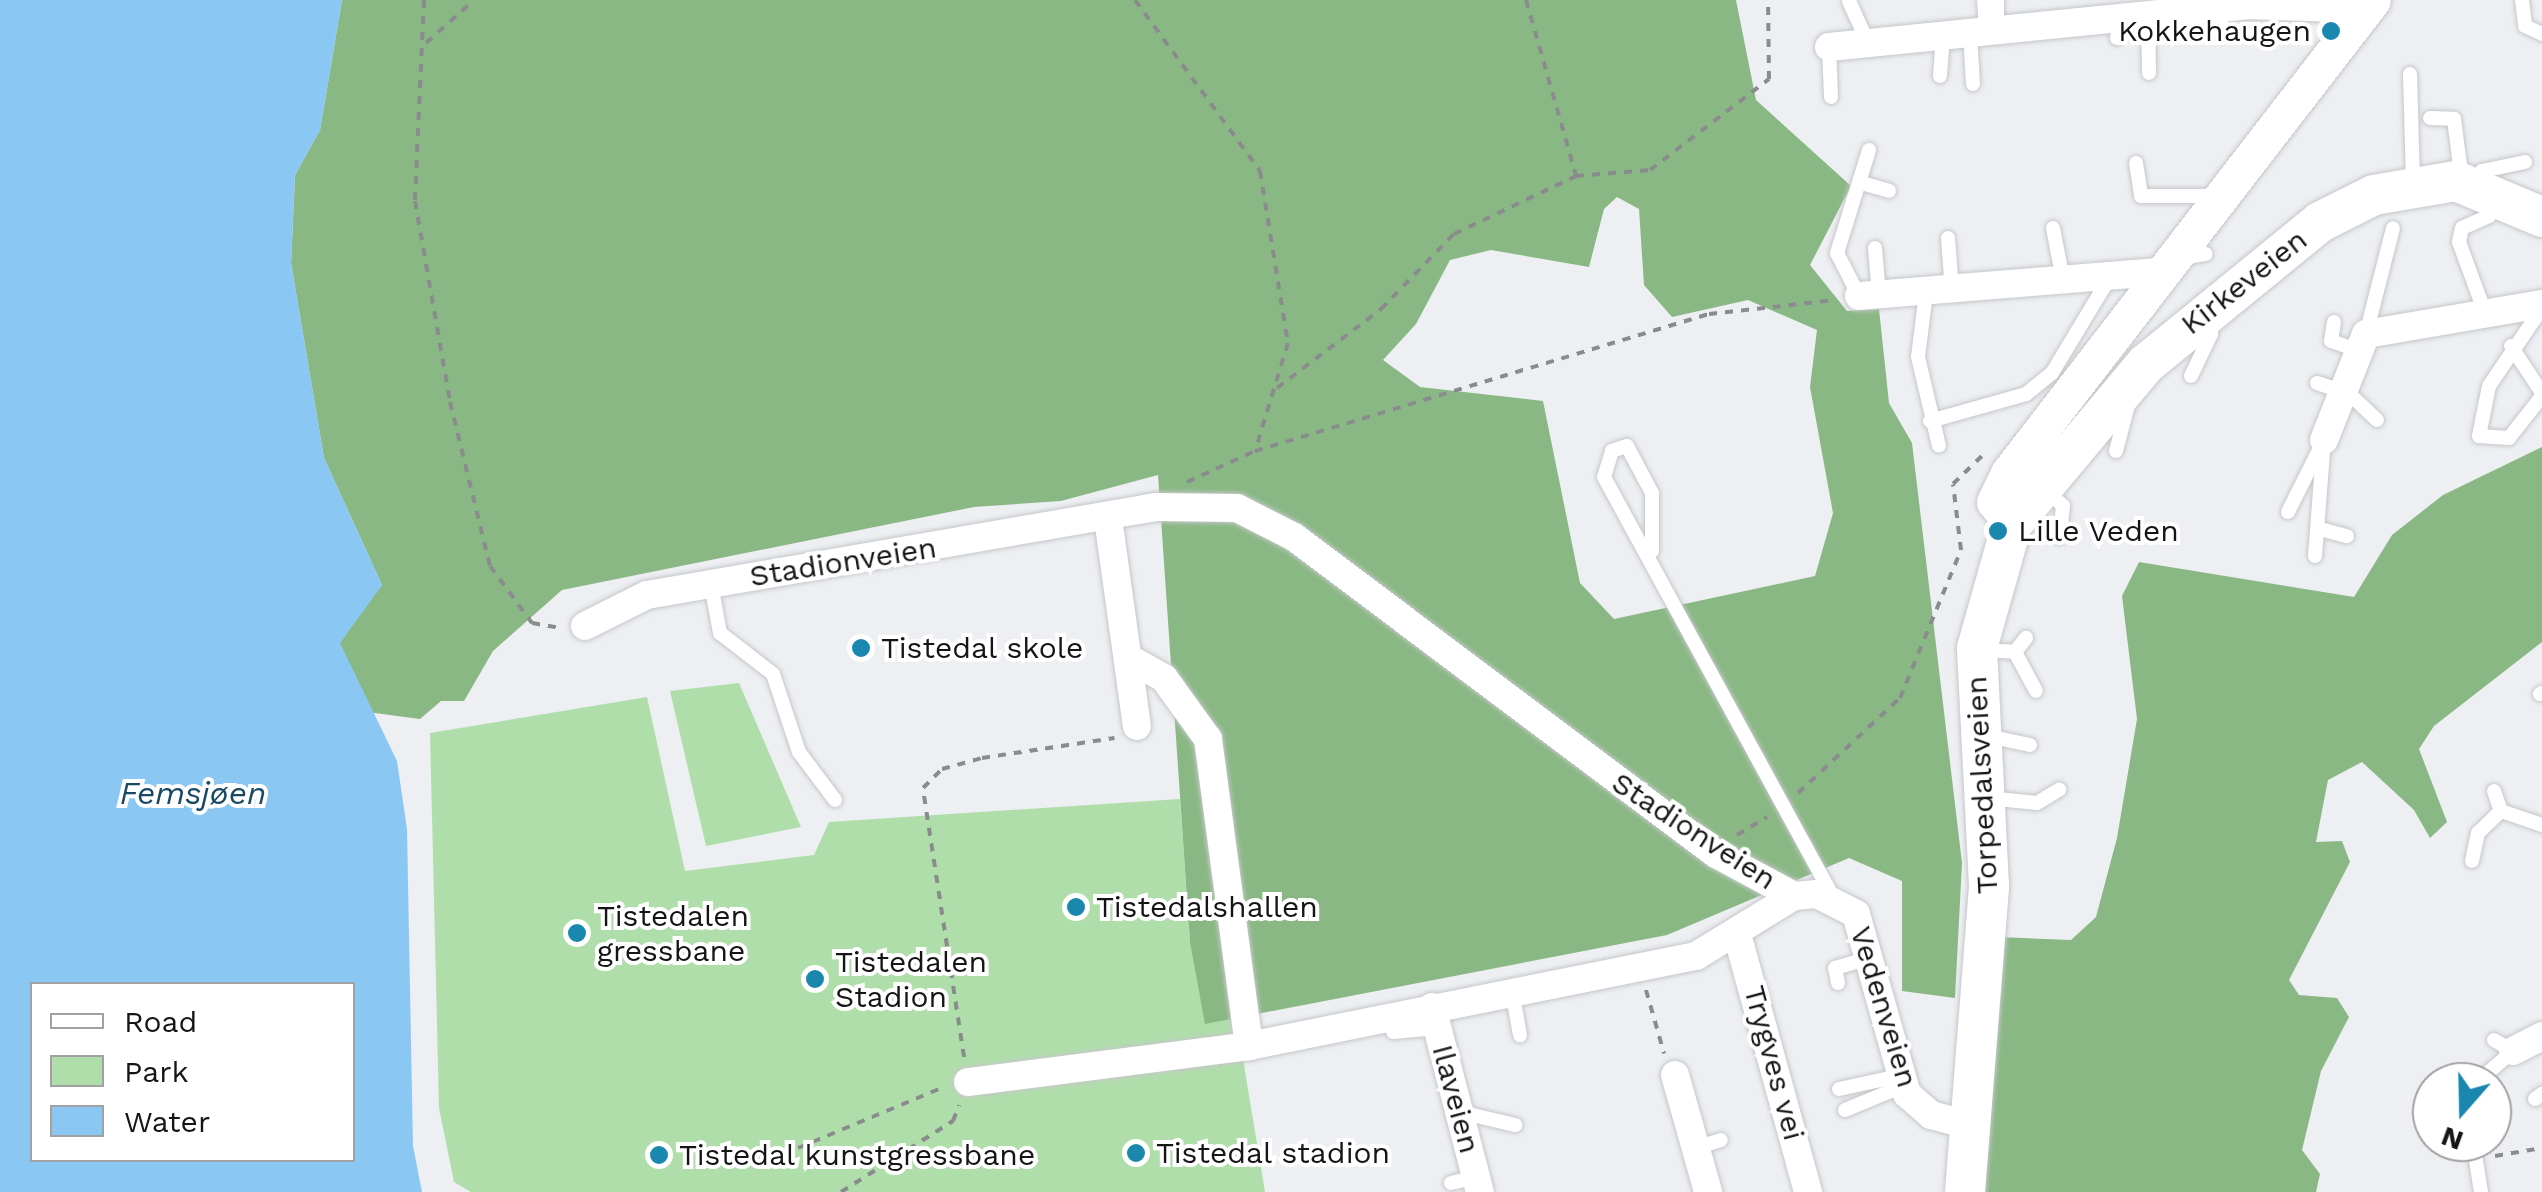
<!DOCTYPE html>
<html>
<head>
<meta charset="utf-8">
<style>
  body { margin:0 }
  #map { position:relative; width:2542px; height:1192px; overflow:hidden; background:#edeff2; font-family:"Work Sans",sans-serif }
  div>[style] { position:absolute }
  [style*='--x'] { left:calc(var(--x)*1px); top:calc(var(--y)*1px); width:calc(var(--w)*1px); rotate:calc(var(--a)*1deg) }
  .green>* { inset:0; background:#b0deaa }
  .forest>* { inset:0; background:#8ab884 }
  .water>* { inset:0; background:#8ac8f3 }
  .path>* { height:4px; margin-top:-2px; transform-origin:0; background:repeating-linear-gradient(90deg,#8a8b8d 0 8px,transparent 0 16px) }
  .roads { filter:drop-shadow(0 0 2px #c5c7ca) drop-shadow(0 0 2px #c5c7ca) }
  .service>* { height:14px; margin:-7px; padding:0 7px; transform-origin:7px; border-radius:7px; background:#fff }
  .minor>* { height:28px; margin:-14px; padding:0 14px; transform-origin:14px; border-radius:14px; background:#fff }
  .tertiary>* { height:35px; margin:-17.5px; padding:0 17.5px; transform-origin:17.5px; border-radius:17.5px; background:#fff }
  .secondary>* { height:40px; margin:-20px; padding:0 20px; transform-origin:20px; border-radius:20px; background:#fff }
  .dots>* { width:28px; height:28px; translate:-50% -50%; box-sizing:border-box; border:5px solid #fff; border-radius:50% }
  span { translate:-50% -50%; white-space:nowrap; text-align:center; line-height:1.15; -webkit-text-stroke:8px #fff; paint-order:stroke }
  .poi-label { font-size:30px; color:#151516 }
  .right { translate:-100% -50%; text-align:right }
  .left { translate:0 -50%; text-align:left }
  .street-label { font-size:30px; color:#151516 }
  .water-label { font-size:32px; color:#184965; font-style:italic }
  .legend { position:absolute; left:30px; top:982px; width:325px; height:180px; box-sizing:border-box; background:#fff; border:2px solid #a1a1a2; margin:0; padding:12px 18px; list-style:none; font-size:30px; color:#151516 }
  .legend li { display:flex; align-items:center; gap:20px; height:50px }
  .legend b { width:50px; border:2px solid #a1a1a2 }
  .north { position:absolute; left:2412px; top:1062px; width:100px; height:100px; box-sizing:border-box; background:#fff; border:2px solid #a1a1a2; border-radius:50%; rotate:200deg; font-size:28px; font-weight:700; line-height:40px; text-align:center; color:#151516 }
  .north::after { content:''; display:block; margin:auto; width:35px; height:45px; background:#1987ae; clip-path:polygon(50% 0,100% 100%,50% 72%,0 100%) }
</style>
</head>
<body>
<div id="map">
  <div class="green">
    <div style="clip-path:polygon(739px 683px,801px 827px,706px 846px,670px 691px)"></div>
    <div style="clip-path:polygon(647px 697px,685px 871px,814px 855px,829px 822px,1180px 799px,1190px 942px,1236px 1017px,1265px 1192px,471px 1192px,454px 1182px,439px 1108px,430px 733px)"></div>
  </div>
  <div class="forest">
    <div style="clip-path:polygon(evenodd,342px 0,1736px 0,1756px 100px,1851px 186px,1810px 265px,1847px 311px,1879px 309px,1889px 403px,1912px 443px,1962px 863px,1955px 998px,1902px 991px,1902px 881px,1849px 858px,1667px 935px,1205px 1024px,1190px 942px,1158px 475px,1061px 501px,974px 507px,562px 590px,493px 651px,464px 701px,441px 701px,420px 719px,367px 712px,339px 642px,382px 585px,324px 458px,291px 263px,295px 175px,320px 130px,342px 0,1617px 197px,1639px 209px,1644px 285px,1672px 317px,1748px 300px,1817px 330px,1810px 387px,1833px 513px,1815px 576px,1614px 619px,1580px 583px,1543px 401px,1420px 387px,1383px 360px,1416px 324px,1450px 260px,1491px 250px,1589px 267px,1604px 209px,1617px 197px)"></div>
    <div style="clip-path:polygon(2542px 447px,2542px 642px,2434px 726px,2419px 749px,2447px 822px,2430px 838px,2414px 810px,2362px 762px,2328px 780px,2316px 842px,2342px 841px,2350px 862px,2289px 980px,2299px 995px,2337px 998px,2349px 1017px,2321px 1071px,2302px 1150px,2320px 1174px,2316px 1192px,1977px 1192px,1999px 937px,2071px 940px,2096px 917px,2117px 838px,2137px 719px,2122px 596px,2139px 562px,2354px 597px,2392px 535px,2443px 495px)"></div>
  </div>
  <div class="water">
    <div style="clip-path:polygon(evenodd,0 0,342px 0,320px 130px,295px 175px,291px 263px,324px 458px,382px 585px,340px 643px,397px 761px,407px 829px,413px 1146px,422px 1192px,0 1192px,0 0,32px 984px,352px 984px,352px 1160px,32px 1160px,32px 984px)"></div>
  </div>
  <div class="path">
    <div style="--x:424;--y:0;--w:201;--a:92.6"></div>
    <div style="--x:415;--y:201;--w:204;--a:80.1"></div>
    <div style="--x:450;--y:402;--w:169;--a:76.3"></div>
    <div style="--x:490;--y:566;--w:71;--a:53.6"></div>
    <div style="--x:532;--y:623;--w:29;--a:10"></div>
    <div style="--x:1135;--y:0;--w:212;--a:53.8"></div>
    <div style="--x:1260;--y:171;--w:174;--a:80.8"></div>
    <div style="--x:1288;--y:343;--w:113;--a:107"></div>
    <div style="--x:1526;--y:0;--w:183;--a:74.1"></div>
    <div style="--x:426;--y:43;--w:64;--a:-41.9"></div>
    <div style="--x:1277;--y:388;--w:131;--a:-37.2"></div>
    <div style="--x:1381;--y:309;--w:105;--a:-45.8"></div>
    <div style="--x:1454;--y:234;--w:135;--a:-25.4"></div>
    <div style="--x:1576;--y:176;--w:74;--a:-4.6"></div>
    <div style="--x:1650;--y:170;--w:150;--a:-37.4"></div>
    <div style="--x:1769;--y:79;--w:79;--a:-90.7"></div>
    <div style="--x:1187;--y:482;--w:75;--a:-24.5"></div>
    <div style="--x:1255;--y:451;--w:474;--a:-16.8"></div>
    <div style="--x:1709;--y:314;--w:127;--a:-6.3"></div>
    <div style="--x:1798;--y:793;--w:139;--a:-43"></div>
    <div style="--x:1900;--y:698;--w:160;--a:-67.6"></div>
    <div style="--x:1961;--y:550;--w:66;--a:-96.9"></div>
    <div style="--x:1953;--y:484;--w:47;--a:-44.1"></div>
    <div style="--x:1737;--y:835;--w:35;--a:-31"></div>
    <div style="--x:1646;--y:990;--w:66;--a:74.1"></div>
    <div style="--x:964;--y:1057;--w:272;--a:-98.7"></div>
    <div style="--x:923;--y:788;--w:27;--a:-45"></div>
    <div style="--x:942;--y:769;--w:41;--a:-15.4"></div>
    <div style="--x:982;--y:758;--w:134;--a:-8.6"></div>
    <div style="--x:798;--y:1148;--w:158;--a:-22.7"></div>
    <div style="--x:2495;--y:1156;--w:48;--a:-9.7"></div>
    <div style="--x:841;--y:1192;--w:133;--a:-32.4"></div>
    <div style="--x:953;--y:1121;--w:17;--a:-69"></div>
  </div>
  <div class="roads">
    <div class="service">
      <div style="--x:1984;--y:0;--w:30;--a:86"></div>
      <div style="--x:2522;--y:0;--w:26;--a:83"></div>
      <div style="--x:2525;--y:26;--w:19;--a:25"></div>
      <div style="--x:1849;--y:1;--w:46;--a:65.7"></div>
      <div style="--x:2221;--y:4;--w:30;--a:90"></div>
      <div style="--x:2148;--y:15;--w:58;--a:89"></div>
      <div style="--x:1997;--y:29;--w:29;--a:-90"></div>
      <div style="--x:1970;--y:32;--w:52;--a:86.7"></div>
      <div style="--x:2117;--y:38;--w:20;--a:-79"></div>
      <div style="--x:1829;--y:47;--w:50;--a:87.7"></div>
      <div style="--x:2410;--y:74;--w:110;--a:88.4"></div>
      <div style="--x:1940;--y:76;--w:41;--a:-85.8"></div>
      <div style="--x:2430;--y:118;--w:24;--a:2"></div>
      <div style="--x:2454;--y:119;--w:63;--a:82.6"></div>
      <div style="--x:2136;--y:163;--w:33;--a:81"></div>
      <div style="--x:2141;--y:196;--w:77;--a:0"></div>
      <div style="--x:1865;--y:184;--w:25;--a:16"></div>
      <div style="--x:2477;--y:184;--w:14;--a:-69"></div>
      <div style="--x:2482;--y:171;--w:44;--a:-11.8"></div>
      <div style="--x:2053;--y:228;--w:53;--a:79.1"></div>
      <div style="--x:1948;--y:238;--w:53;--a:85.7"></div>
      <div style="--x:1875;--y:248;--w:47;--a:85.1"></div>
      <div style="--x:2177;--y:259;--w:29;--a:-10"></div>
      <div style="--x:1926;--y:293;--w:64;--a:97.1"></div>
      <div style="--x:1918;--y:357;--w:91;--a:76.7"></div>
      <div style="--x:1859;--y:296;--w:48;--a:-117.1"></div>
      <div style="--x:1837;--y:253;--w:108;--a:-72.7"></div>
      <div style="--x:2542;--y:308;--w:94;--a:124.2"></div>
      <div style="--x:2489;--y:386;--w:51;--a:101.3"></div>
      <div style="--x:2479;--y:436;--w:30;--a:4"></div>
      <div style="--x:2509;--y:438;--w:53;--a:-51.8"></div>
      <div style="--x:2484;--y:310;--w:72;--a:-110.2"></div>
      <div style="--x:2459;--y:242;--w:14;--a:-78"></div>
      <div style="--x:2462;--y:228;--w:30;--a:-24"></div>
      <div style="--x:2334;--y:322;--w:19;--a:99"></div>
      <div style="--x:2331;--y:341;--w:24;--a:19"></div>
      <div style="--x:2366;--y:334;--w:109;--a:-75.7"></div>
      <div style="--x:2511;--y:346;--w:56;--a:56.6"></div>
      <div style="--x:2191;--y:376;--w:47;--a:-64.5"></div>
      <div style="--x:2211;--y:334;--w:10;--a:-119"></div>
      <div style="--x:2317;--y:383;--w:25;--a:18"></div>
      <div style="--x:2342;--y:387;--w:48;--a:43.3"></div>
      <div style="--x:1930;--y:421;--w:100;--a:-15.7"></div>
      <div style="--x:2026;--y:394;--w:33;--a:-39"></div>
      <div style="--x:2052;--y:373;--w:112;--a:-58.9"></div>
      <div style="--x:2116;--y:451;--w:52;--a:-75.4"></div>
      <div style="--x:2045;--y:489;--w:25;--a:43"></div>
      <div style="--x:2063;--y:506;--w:31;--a:96"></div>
      <div style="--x:2288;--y:512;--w:80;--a:-63.4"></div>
      <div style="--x:2320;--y:529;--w:28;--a:15"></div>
      <div style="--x:1652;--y:551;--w:58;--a:-90"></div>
      <div style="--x:1652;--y:493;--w:53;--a:-118"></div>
      <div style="--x:1627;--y:446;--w:16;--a:162"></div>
      <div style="--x:1612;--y:451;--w:27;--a:107"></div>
      <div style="--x:1604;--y:477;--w:476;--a:61.4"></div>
      <div style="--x:2315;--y:556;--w:116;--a:-85.6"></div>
      <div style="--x:711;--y:584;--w:50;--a:79.6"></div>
      <div style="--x:720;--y:633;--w:67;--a:37.7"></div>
      <div style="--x:773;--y:674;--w:82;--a:71.6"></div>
      <div style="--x:799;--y:752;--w:60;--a:53.1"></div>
      <div style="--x:1982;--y:650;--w:33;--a:3"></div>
      <div style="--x:2015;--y:652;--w:18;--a:-52"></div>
      <div style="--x:2015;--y:652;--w:44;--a:61.7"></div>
      <div style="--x:2540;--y:694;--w:2;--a:-27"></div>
      <div style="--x:1983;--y:735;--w:48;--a:12"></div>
      <div style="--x:2494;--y:791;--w:21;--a:71"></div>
      <div style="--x:2501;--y:811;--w:43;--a:18.9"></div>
      <div style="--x:1988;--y:798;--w:49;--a:5.8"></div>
      <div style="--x:2037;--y:803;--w:26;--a:-31"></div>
      <div style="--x:2472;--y:861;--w:29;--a:-78"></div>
      <div style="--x:2478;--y:833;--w:32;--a:-44"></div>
      <div style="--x:1838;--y:983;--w:15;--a:-101"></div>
      <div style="--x:1835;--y:968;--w:35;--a:-16"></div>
      <div style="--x:1512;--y:991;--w:45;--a:79.7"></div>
      <div style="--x:1393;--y:1032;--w:44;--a:-5.2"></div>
      <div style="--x:2477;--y:1082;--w:48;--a:-40.7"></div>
      <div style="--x:2513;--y:1051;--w:22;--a:-150"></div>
      <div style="--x:1839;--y:1089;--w:61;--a:-12.2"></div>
      <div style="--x:2535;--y:1099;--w:9;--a:-36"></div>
      <div style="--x:1845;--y:1110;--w:63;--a:-22.5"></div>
      <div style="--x:1460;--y:1112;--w:57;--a:13.3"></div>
      <div style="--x:2473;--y:1142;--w:51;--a:80.9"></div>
      <div style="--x:1696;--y:1148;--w:26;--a:-18"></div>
      <div style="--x:1451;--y:1183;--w:26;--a:-13"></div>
    </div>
    <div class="minor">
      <div style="--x:1829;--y:47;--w:420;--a:-5.7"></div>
      <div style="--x:2247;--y:5;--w:118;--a:1.9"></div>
      <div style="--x:1859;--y:296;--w:302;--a:-4.6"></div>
      <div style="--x:2324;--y:440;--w:114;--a:-68.4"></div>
      <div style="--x:2366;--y:334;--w:179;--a:-9.7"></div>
      <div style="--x:1108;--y:518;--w:210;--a:82.1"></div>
      <div style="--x:585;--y:626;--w:69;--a:-26.6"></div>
      <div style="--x:647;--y:595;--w:517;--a:-9.81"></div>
      <div style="--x:1156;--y:507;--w:81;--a:0.7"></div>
      <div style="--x:1237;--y:508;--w:64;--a:27"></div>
      <div style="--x:1294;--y:537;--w:528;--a:36.91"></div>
      <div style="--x:1716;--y:854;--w:89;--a:28.3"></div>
      <div style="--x:1128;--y:658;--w:41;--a:29.1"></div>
      <div style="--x:1164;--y:678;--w:75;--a:54.2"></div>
      <div style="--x:1208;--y:739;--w:310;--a:82.4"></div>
      <div style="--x:1737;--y:934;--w:268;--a:74.6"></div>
      <div style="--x:1432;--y:1007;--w:191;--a:75.5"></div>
      <div style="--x:2513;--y:1051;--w:33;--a:-27"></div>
      <div style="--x:1675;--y:1075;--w:122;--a:74.2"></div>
      <div style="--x:968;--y:1082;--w:283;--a:-7.3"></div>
      <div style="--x:1249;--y:1046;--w:456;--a:-11.4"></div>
      <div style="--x:1696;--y:956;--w:115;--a:-31.5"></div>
      <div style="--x:1794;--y:896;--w:23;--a:-5"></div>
      <div style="--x:1817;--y:894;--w:44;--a:27.1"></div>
      <div style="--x:1856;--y:914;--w:187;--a:74.2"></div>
      <div style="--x:1907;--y:1094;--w:32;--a:41"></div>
      <div style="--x:1931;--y:1115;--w:38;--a:15"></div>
    </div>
    <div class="tertiary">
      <div style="--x:2012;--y:524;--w:28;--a:-129"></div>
      <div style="--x:1994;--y:502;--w:32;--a:-64"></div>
      <div style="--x:2008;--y:473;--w:597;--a:-52.34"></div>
    </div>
    <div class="secondary">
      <div style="--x:1965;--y:1192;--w:307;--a:-85.5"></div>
      <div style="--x:1989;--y:886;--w:238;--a:-92.9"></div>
      <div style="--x:1977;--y:648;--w:129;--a:-74.2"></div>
      <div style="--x:2012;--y:524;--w:209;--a:-50.1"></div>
      <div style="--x:2146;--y:364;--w:225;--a:-39.2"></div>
      <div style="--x:2320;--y:222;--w:60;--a:-26.6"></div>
      <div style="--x:2374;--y:195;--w:83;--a:-9.7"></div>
      <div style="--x:2456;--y:181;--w:93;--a:22.7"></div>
    </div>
  </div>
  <div class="dots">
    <div style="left:2331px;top:31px;background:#1987ae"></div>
    <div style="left:1998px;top:531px;background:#1987ae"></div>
    <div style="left:861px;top:648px;background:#1987ae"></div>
    <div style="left:1076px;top:907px;background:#1987ae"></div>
    <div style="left:577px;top:933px;background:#1987ae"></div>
    <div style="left:815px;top:979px;background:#1987ae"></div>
    <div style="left:1136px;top:1153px;background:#1987ae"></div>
    <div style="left:659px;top:1155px;background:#1987ae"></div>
  </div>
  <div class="poi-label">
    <span class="right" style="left:2311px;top:31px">Kokkehaugen</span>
    <span class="left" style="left:2018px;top:531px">Lille Veden</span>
    <span class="left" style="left:881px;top:648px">Tistedal skole</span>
    <span class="left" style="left:1096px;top:907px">Tistedalshallen</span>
    <span class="left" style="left:597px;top:933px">Tistedalen<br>gressbane</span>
    <span class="left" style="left:835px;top:979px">Tistedalen<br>Stadion</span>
    <span class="left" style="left:1156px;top:1153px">Tistedal stadion</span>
    <span class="left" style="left:679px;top:1155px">Tistedal kunstgressbane</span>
  </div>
  <div class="street-label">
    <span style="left:2244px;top:282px;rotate:-38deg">Kirkeveien</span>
    <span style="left:843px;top:562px;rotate:-9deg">Stadionveien</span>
    <span style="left:1982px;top:785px;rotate:-93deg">Torpedalsveien</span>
    <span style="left:1694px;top:831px;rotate:33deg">Stadionveien</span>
    <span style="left:1884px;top:1007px;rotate:73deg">Vedenveien</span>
    <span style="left:1774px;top:1063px;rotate:75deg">Trygves vei</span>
    <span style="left:1456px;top:1099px;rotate:75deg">Ilaveien</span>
  </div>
  <div class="water-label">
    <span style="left:193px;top:793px">Femsjøen</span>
  </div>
  <ul class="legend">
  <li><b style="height:12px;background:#fff"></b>Road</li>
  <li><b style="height:28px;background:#b0deaa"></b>Park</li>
  <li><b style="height:28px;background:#8ac8f3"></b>Water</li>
  </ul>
  <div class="north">N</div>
</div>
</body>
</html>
